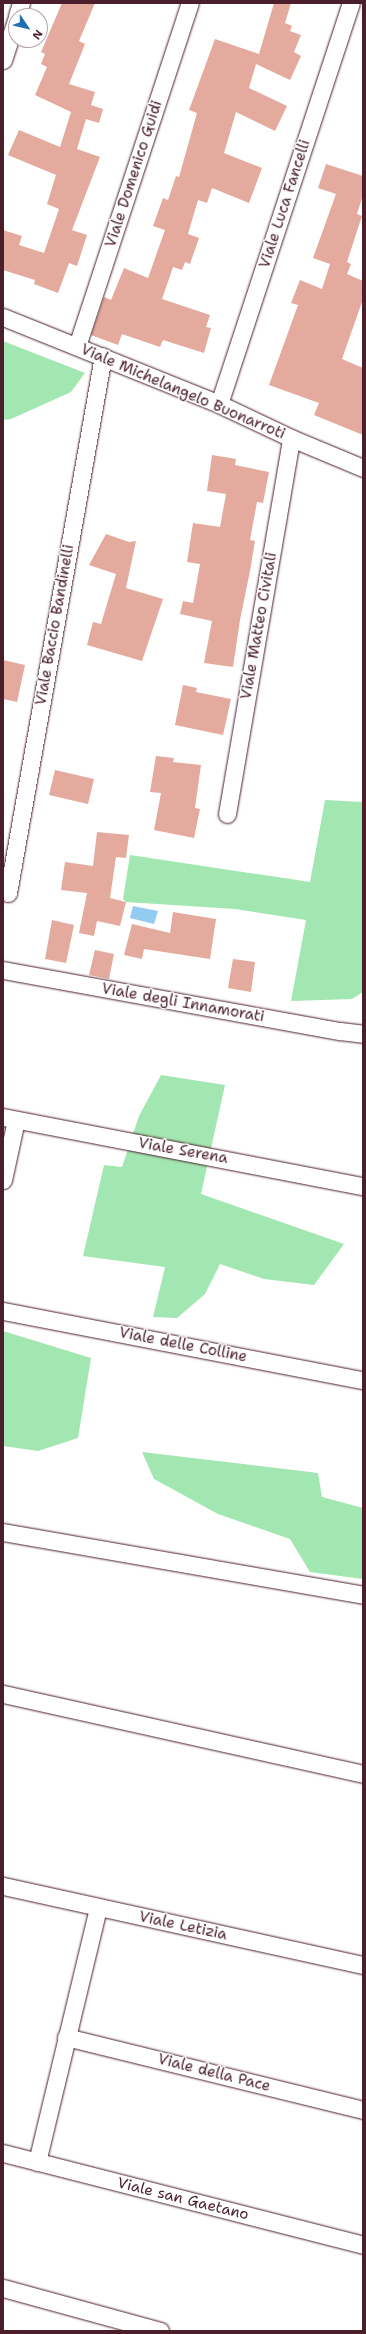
<!DOCTYPE html>
<html>
<head>
<meta charset="utf-8">
<style>
  body { margin:0 }
  #map { position:relative; width:366px; height:2334px; overflow:hidden; background:#fff; font-family:"Shantell Sans",sans-serif }
  div>[style] { position:absolute }
  [style*='--x'] { left:calc(var(--x)*1px); top:calc(var(--y)*1px); width:calc(var(--w)*1px); rotate:calc(var(--a)*1deg) }
  .green>* { inset:0; background:#a2e6b1 }
  .water>* { inset:0; background:#93cbf2 }
  .building>* { inset:0; background:#e3aa9d }
  .roads { filter:drop-shadow(0 0 1px #4a1f2b) drop-shadow(0 0 1px #4a1f2b) }
  .minor>* { height:17px; margin:-8.5px; padding:0 8.5px; transform-origin:8.5px; border-radius:8.5px; background:#fff }
  span { translate:-50% -50%; white-space:nowrap; text-align:center; line-height:1.15; -webkit-text-stroke:3px #fff; paint-order:stroke }
  .street-label { font-size:15px; color:#4a1f2b }
  .frame { position:absolute; inset:0; border:4px solid #4a1f2b; pointer-events:none }
  .north { position:absolute; left:8px; top:8px; width:40px; height:40px; box-sizing:border-box; background:#fff; border:1px solid #b7a5aa; border-radius:50%; rotate:125deg; font-size:11px; font-weight:700; line-height:16px; text-align:center; color:#4a1f2b }
  .north::after { content:''; display:block; margin:auto; width:14px; height:18px; background:#1f6fb2; clip-path:polygon(50% 0,100% 100%,50% 72%,0 100%) }
</style>
</head>
<body>
<div id="map">
  <div class="green">
    <div style="clip-path:polygon(3px 341px,85px 373px,71px 392px,11px 419px,3px 420px)"></div>
    <div style="clip-path:polygon(325px 800px,363px 802px,363px 992px,352px 999px,291px 1001px,306px 920px,235px 909px,126px 902px,123px 899px,130px 855px,310px 882px)"></div>
    <div style="clip-path:polygon(161px 1075px,225px 1085px,201px 1194px,344px 1244px,314px 1285px,264px 1279px,220px 1264px,205px 1294px,177px 1318px,153px 1317px,165px 1267px,83px 1256px,104px 1165px,122px 1167px,139px 1116px)"></div>
    <div style="clip-path:polygon(3px 1331px,91px 1358px,78px 1438px,38px 1451px,3px 1446px)"></div>
    <div style="clip-path:polygon(142px 1452px,318px 1473px,322px 1497px,363px 1508px,363px 1579px,310px 1572px,290px 1539px,218px 1514px,154px 1479px)"></div>
  </div>
  <div class="water">
    <div style="clip-path:polygon(133px 906px,158px 911px,154px 924px,130px 918px)"></div>
  </div>
  <div class="building">
    <div style="clip-path:polygon(62px 3px,95px 3px,79px 41px,85px 44px,69px 84px,95px 92px,91px 105px,103px 109px,99px 123px,86px 119px,77px 149px,100px 157px,72px 230px,87px 235px,77px 266px,69px 263px,58px 293px,34px 284px,35px 280px,3px 270px,3px 230px,22px 236px,19px 245px,44px 253px,59px 209px,47px 204px,56px 175px,8px 155px,19px 130px,60px 147px,71px 112px,35px 95px,47px 67px,41px 64px,45px 54px,41px 52px)"></div>
    <div style="clip-path:polygon(274px 3px,291px 3px,285px 23px,292px 26px,290px 31px,301px 35px,294px 52px,301px 56px,290px 80px,256px 64px,249px 88px,287px 106px,275px 131px,236px 112px,224px 153px,262px 168px,249px 203px,212px 188px,207px 203px,198px 200px,188px 234px,199px 238px,190px 264px,185px 262px,182px 270px,173px 267px,162px 299px,210px 315px,206px 327px,211px 328px,204px 353px,163px 340px,160px 347px,122px 334px,118px 345px,91px 335px,104px 297px,111px 300px,124px 268px,148px 278px,165px 230px,153px 226px,163px 198px,168px 200px,176px 176px,179px 177px,197px 113px,189px 110px,215px 39px,259px 54px)"></div>
    <div style="clip-path:polygon(326px 164px,363px 176px,363px 195px,357px 214px,362px 216px,347px 262px,351px 264px,347px 274px,363px 281px,363px 299px,342px 359px,363px 368px,363px 435px,314px 415px,319px 403px,269px 385px,298px 305px,291px 303px,300px 280px,322px 289px,330px 264px,313px 258px,336px 194px,318px 188px)"></div>
    <div style="clip-path:polygon(212px 455px,236px 459px,235px 465px,269px 472px,263px 503px,257px 502px,250px 540px,255px 541px,250px 571px,240px 620px,233px 667px,204px 663px,212px 621px,180px 614px,183px 601px,193px 603px,200px 564px,187px 562px,193px 523px,220px 527px,226px 494px,207px 491px)"></div>
    <div style="clip-path:polygon(106px 534px,129px 542px,136px 541px,126px 588px,163px 599px,142px 661px,87px 645px,93px 622px,101px 624px,116px 574px,89px 565px)"></div>
    <div style="clip-path:polygon(3px 660px,25px 665px,17px 702px,3px 699px)"></div>
    <div style="clip-path:polygon(183px 685px,197px 688px,196px 692px,231px 699px,223px 735px,175px 725px)"></div>
    <div style="clip-path:polygon(156px 756px,174px 758px,173px 762px,201px 765px,195px 808px,200px 809px,194px 838px,154px 830px,161px 793px,150px 792px)"></div>
    <div style="clip-path:polygon(55px 770px,94px 779px,88px 804px,49px 795px)"></div>
    <div style="clip-path:polygon(97px 832px,129px 835px,126px 858px,116px 857px,110px 898px,126px 902px,120px 926px,97px 921px,94px 936px,79px 933px,87px 893px,61px 890px,65px 862px,93px 866px)"></div>
    <div style="clip-path:polygon(173px 912px,216px 919px,210px 959px,144px 949px,142px 959px,124px 955px,132px 924px,170px 933px)"></div>
    <div style="clip-path:polygon(52px 920px,74px 925px,66px 963px,45px 959px)"></div>
    <div style="clip-path:polygon(95px 950px,114px 954px,109px 979px,89px 975px)"></div>
    <div style="clip-path:polygon(233px 959px,255px 962px,251px 992px,228px 988px)"></div>
  </div>
  <div class="roads">
    <div class="minor">
      <div style="--x:17;--y:16;--w:14;--a:-73"></div>
      <div style="--x:3;--y:60;--w:42;--a:-72"></div>
      <div style="--x:3;--y:317;--w:233;--a:21.9"></div>
      <div style="--x:219;--y:404;--w:80;--a:25.3"></div>
      <div style="--x:291;--y:438;--w:78;--a:22.6"></div>
      <div style="--x:77;--y:346;--w:361;--a:-71.8"></div>
      <div style="--x:219;--y:404;--w:422;--a:-71.8"></div>
      <div style="--x:227;--y:814;--w:381;--a:-80.3"></div>
      <div style="--x:8;--y:893;--w:545;--a:-79.97"></div>
      <div style="--x:3;--y:970;--w:342;--a:10.3"></div>
      <div style="--x:340;--y:1031;--w:23;--a:7"></div>
      <div style="--x:3;--y:1117;--w:367;--a:10.9"></div>
      <div style="--x:3;--y:1180;--w:61;--a:-77.8"></div>
      <div style="--x:3;--y:1311;--w:367;--a:10.9"></div>
      <div style="--x:3;--y:1532;--w:365;--a:9.9"></div>
      <div style="--x:3;--y:1694;--w:369;--a:12.5"></div>
      <div style="--x:3;--y:1886;--w:369;--a:12.4"></div>
      <div style="--x:66;--y:2037;--w:306;--a:13.8"></div>
      <div style="--x:3;--y:2153;--w:372;--a:14.3"></div>
      <div style="--x:37;--y:2162;--w:262;--a:-76.5"></div>
      <div style="--x:3;--y:2288;--w:163;--a:15.3"></div>
    </div>
  </div>
  <div class="street-label">
    <span style="left:134px;top:174px;rotate:-72deg">Viale Domenico Guidi</span>
    <span style="left:285px;top:204px;rotate:-72deg">Viale Luca Fancelli</span>
    <span style="left:183px;top:392px;rotate:23deg">Viale Michelangelo Buonarroti</span>
    <span style="left:55px;top:625px;rotate:-80deg">Viale Baccio Bandinelli</span>
    <span style="left:259px;top:626px;rotate:-80deg">Viale Matteo Civitali</span>
    <span style="left:183px;top:1003px;rotate:10deg">Viale degli Innamorati</span>
    <span style="left:183px;top:1151px;rotate:10deg">Viale Serena</span>
    <span style="left:183px;top:1345px;rotate:11deg">Viale delle Colline</span>
    <span style="left:183px;top:1926px;rotate:12deg">Viale Letizia</span>
    <span style="left:214px;top:2073px;rotate:14deg">Viale della Pace</span>
    <span style="left:183px;top:2199px;rotate:14deg">Viale san Gaetano</span>
  </div>
  <div class="frame"></div>
  <div class="north">N</div>
</div>
</body>
</html>
